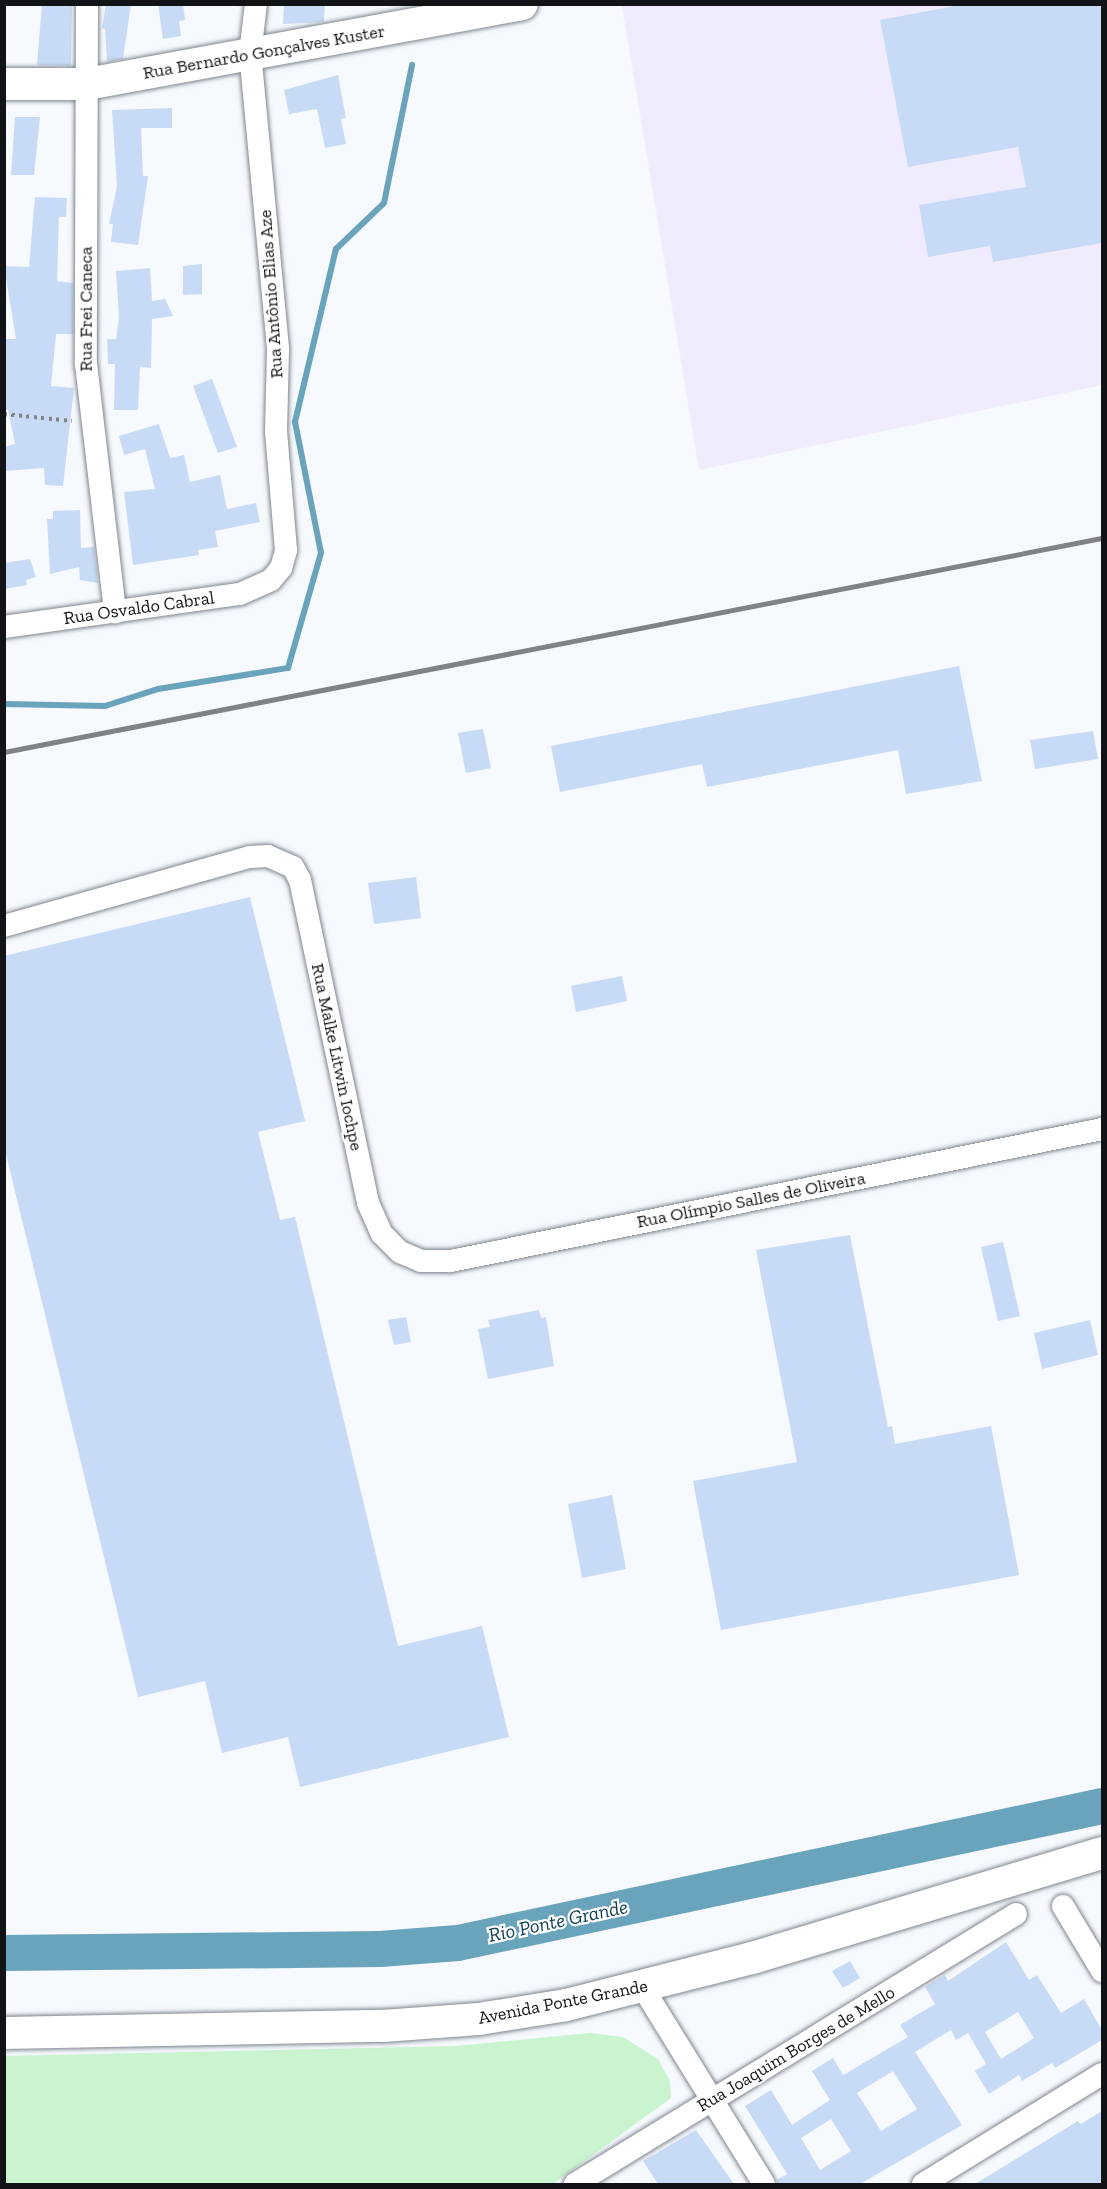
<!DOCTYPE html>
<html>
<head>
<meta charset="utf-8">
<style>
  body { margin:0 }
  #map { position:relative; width:1107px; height:2189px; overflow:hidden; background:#f6f9fd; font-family:"Zilla Slab",serif }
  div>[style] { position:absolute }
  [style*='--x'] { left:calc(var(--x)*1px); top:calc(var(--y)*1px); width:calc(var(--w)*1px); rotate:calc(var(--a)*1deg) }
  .industrial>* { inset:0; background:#f0ecfd }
  .green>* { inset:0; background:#caf3d0 }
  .stream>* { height:6px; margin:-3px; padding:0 3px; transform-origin:3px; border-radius:3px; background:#69a3bc }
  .river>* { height:36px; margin:-18px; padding:0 18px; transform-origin:18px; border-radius:18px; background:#69a3bc }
  .building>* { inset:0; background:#c8dbf6 }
  .path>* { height:4px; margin-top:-2px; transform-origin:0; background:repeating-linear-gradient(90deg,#828588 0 3px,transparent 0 7.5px) }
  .roads { filter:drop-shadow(0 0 2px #7f868f) drop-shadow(0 0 2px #7f868f) }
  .street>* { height:22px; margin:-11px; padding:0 11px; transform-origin:11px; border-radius:11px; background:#fff }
  .secondary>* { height:32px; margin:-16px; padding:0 16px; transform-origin:16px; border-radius:16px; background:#fff }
  .rail>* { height:4.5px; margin:-2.25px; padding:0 2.25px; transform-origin:2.25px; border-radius:2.25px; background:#808386 }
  span { translate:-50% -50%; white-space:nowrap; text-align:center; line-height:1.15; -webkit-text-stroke:4.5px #fff; paint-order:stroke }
  .street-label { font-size:18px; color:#111316 }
  .water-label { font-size:20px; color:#0f4154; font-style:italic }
  .frame { position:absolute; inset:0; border:6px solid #111316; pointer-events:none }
</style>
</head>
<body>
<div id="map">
  <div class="industrial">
    <div style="clip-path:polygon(1102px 5px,1102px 385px,699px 470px,622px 6px)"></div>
  </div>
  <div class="green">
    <div style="clip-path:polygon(590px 2033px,623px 2037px,658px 2059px,670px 2081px,671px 2098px,553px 2184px,5px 2184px,5px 2056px,456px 2046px)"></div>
  </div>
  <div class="stream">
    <div style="--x:4;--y:704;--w:101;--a:1.1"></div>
    <div style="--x:105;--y:706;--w:56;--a:-17.8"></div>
    <div style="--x:158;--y:689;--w:132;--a:-9.2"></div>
    <div style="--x:288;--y:668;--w:120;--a:-74"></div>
    <div style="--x:321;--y:553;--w:134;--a:-101.2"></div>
    <div style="--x:295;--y:422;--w:178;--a:-76.7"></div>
    <div style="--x:336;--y:249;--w:66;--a:-43.8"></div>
    <div style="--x:384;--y:203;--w:141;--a:-78.5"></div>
  </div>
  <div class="river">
    <div style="--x:4;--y:1953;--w:376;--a:-0.6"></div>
    <div style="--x:380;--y:1949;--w:78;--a:-4.4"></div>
    <div style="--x:458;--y:1943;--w:658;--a:-12.01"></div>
  </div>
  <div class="building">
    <div style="clip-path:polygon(42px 4px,72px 4px,71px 66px,37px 65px)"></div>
    <div style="clip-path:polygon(106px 4px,131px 4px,123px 59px,107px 62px,105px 29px,102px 28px)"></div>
    <div style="clip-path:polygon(158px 4px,183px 4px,185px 20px,179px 21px,181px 36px,163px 39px)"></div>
    <div style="clip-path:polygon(284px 4px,325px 4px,324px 22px,283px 24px)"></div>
    <div style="clip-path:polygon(965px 4px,1102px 4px,1102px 243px,993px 262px,990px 246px,928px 257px,919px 205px,1026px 187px,1018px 147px,908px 167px,880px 20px)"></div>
    <div style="clip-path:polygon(338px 75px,346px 118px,341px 119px,346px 144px,325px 148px,317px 109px,289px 114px,284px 90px)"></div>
    <div style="clip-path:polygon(172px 108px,172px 128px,141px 128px,143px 176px,148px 176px,138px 245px,111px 242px,113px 224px,109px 224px,117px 186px,112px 110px)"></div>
    <div style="clip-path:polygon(15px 117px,40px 117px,34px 175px,11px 175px)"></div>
    <div style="clip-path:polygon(35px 197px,67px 198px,66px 217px,59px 217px,57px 281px,73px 283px,73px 334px,56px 334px,51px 386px,74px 388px,63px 486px,45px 485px,44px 468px,4px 471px,4px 447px,15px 444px,8px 410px,4px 410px,4px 339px,16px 339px,4px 266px,29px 267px)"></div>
    <div style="clip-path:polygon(202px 264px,202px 294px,183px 295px,183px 266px)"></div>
    <div style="clip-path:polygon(150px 268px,152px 301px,165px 299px,173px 316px,152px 319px,151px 368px,140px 367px,138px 410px,114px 410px,115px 364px,108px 364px,107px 339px,116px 339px,119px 318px,116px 271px)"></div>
    <div style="clip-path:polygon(212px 379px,237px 447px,218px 453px,193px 386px)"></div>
    <div style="clip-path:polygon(159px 424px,170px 458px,184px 455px,190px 482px,220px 475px,227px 509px,256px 503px,260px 522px,215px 531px,218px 547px,198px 550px,199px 555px,133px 565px,124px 492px,155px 489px,145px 449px,124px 455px,119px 436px)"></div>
    <div style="clip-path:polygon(80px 510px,81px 548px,94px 547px,98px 583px,80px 580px,79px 567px,50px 574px,47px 519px,53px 519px,53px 511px)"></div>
    <div style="clip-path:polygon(30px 559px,36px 577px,26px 580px,27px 585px,4px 589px,4px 563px)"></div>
    <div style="clip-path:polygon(959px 666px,982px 781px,906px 794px,898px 750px,707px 787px,702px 764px,560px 792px,551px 746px)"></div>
    <div style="clip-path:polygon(483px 729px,491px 768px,466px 773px,458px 733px)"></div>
    <div style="clip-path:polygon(1093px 731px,1098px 759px,1035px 769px,1030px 740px)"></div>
    <div style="clip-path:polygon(416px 877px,421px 918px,374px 924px,368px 883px)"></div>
    <div style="clip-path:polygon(250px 897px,305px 1121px,258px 1132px,280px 1220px,295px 1217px,398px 1646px,482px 1626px,509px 1737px,300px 1787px,288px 1737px,222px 1753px,205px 1681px,138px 1697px,4px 1146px,4px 956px)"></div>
    <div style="clip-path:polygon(622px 976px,627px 1001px,576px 1012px,571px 986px)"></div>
    <div style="clip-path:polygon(850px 1235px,888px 1427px,892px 1426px,895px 1444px,991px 1426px,1019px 1575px,721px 1630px,693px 1481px,797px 1462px,756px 1250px)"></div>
    <div style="clip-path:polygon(1003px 1242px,1020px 1316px,998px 1321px,981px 1247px)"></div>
    <div style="clip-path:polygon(539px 1310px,541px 1318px,546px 1317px,554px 1366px,488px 1379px,478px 1329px,490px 1327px,488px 1320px)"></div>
    <div style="clip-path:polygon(406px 1317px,411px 1342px,394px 1345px,388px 1320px)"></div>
    <div style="clip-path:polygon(1090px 1320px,1098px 1355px,1042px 1369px,1034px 1333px)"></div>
    <div style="clip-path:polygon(612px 1495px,626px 1569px,582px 1578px,568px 1504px)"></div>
    <div style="clip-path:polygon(evenodd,1006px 1942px,1029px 1980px,1037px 1975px,1061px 2013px,1084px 1999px,1102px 2030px,1102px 2040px,1055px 2068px,1052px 2063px,1022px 2081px,1019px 2075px,989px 2094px,975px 2071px,986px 2064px,968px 2033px,956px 2040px,951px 2030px,915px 2052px,962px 2125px,860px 2184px,777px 2184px,777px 2180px,787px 2174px,745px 2106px,771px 2090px,792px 2125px,830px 2100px,812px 2071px,833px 2058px,843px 2075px,908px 2037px,900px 2025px,935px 2004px,925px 1987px,945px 1975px,948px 1981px,1006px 1942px,1018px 2012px,1034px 2038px,1001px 2059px,985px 2032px,1018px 2012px,1006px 1942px,893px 2071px,917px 2109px,881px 2131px,857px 2093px,893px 2071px,1006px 1942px,831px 2119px,851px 2151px,820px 2170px,801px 2138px,831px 2119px)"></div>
    <div style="clip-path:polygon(850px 1961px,860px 1978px,843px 1988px,832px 1971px)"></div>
    <div style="clip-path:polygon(1102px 2111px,1102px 2184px,975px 2184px,1078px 2121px,1081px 2124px)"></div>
    <div style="clip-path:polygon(696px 2130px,734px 2184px,658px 2184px,643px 2161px)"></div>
  </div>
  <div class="path">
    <div style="--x:4;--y:414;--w:68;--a:5.9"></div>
  </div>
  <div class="roads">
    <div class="street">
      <div style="--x:87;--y:4;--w:360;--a:90.2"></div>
      <div style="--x:86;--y:364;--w:250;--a:83.3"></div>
      <div style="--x:4;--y:627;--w:238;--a:-8"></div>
      <div style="--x:240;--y:594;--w:34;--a:-24"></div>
      <div style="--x:271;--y:580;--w:16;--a:-50"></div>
      <div style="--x:281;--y:568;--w:19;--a:-74"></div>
      <div style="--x:286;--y:550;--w:118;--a:-94.8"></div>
      <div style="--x:276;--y:432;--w:84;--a:-88.6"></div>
      <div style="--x:278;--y:348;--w:295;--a:-95.4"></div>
      <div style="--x:250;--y:54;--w:50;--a:-83.2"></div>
      <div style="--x:4;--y:926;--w:255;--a:-15.7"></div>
      <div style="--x:250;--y:857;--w:18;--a:-3"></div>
      <div style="--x:268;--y:856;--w:27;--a:24"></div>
      <div style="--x:293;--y:867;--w:15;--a:62"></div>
      <div style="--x:300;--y:880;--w:330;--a:78.1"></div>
      <div style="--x:368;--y:1203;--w:34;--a:66"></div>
      <div style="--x:382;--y:1234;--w:25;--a:45"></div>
      <div style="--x:400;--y:1252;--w:23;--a:23"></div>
      <div style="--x:421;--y:1261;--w:30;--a:0"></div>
      <div style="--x:451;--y:1261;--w:664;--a:-11.46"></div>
      <div style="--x:1063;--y:1906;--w:76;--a:59"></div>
      <div style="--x:643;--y:1988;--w:230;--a:58.3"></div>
      <div style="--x:575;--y:2184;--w:517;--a:-31.48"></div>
      <div style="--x:923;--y:2184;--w:210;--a:-31.6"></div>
    </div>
    <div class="secondary">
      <div style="--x:4;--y:84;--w:83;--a:0"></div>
      <div style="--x:87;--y:84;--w:442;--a:-10.4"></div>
      <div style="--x:4;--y:2033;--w:379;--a:-1.1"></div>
      <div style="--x:383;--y:2026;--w:96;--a:-4.2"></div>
      <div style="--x:479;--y:2019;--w:88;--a:-9.1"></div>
      <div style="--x:566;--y:2005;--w:192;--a:-14.2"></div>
      <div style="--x:752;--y:1958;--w:365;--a:-16.7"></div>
    </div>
  </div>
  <div class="rail">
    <div style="--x:4;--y:752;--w:1119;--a:-11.03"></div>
  </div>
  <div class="street-label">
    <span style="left:264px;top:52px;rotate:-10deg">Rua Bernardo Gonçalves Kuster</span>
    <span style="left:271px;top:294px;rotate:-94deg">Rua Antônio Elias Aze</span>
    <span style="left:86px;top:309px;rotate:-90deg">Rua Frei Caneca</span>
    <span style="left:139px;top:608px;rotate:-8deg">Rua Osvaldo Cabral</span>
    <span style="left:337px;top:1057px;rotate:78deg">Rua Malke Litwin Iochpe</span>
    <span style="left:751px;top:1200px;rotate:-11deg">Rua Olímpio Salles de Oliveira</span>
    <span style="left:563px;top:2002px;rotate:-11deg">Avenida Ponte Grande</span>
    <span style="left:796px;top:2049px;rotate:-31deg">Rua Joaquim Borges de Mello</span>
  </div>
  <div class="water-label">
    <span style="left:558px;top:1921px;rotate:-12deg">Rio Ponte Grande</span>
  </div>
  <div class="frame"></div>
</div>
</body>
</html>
